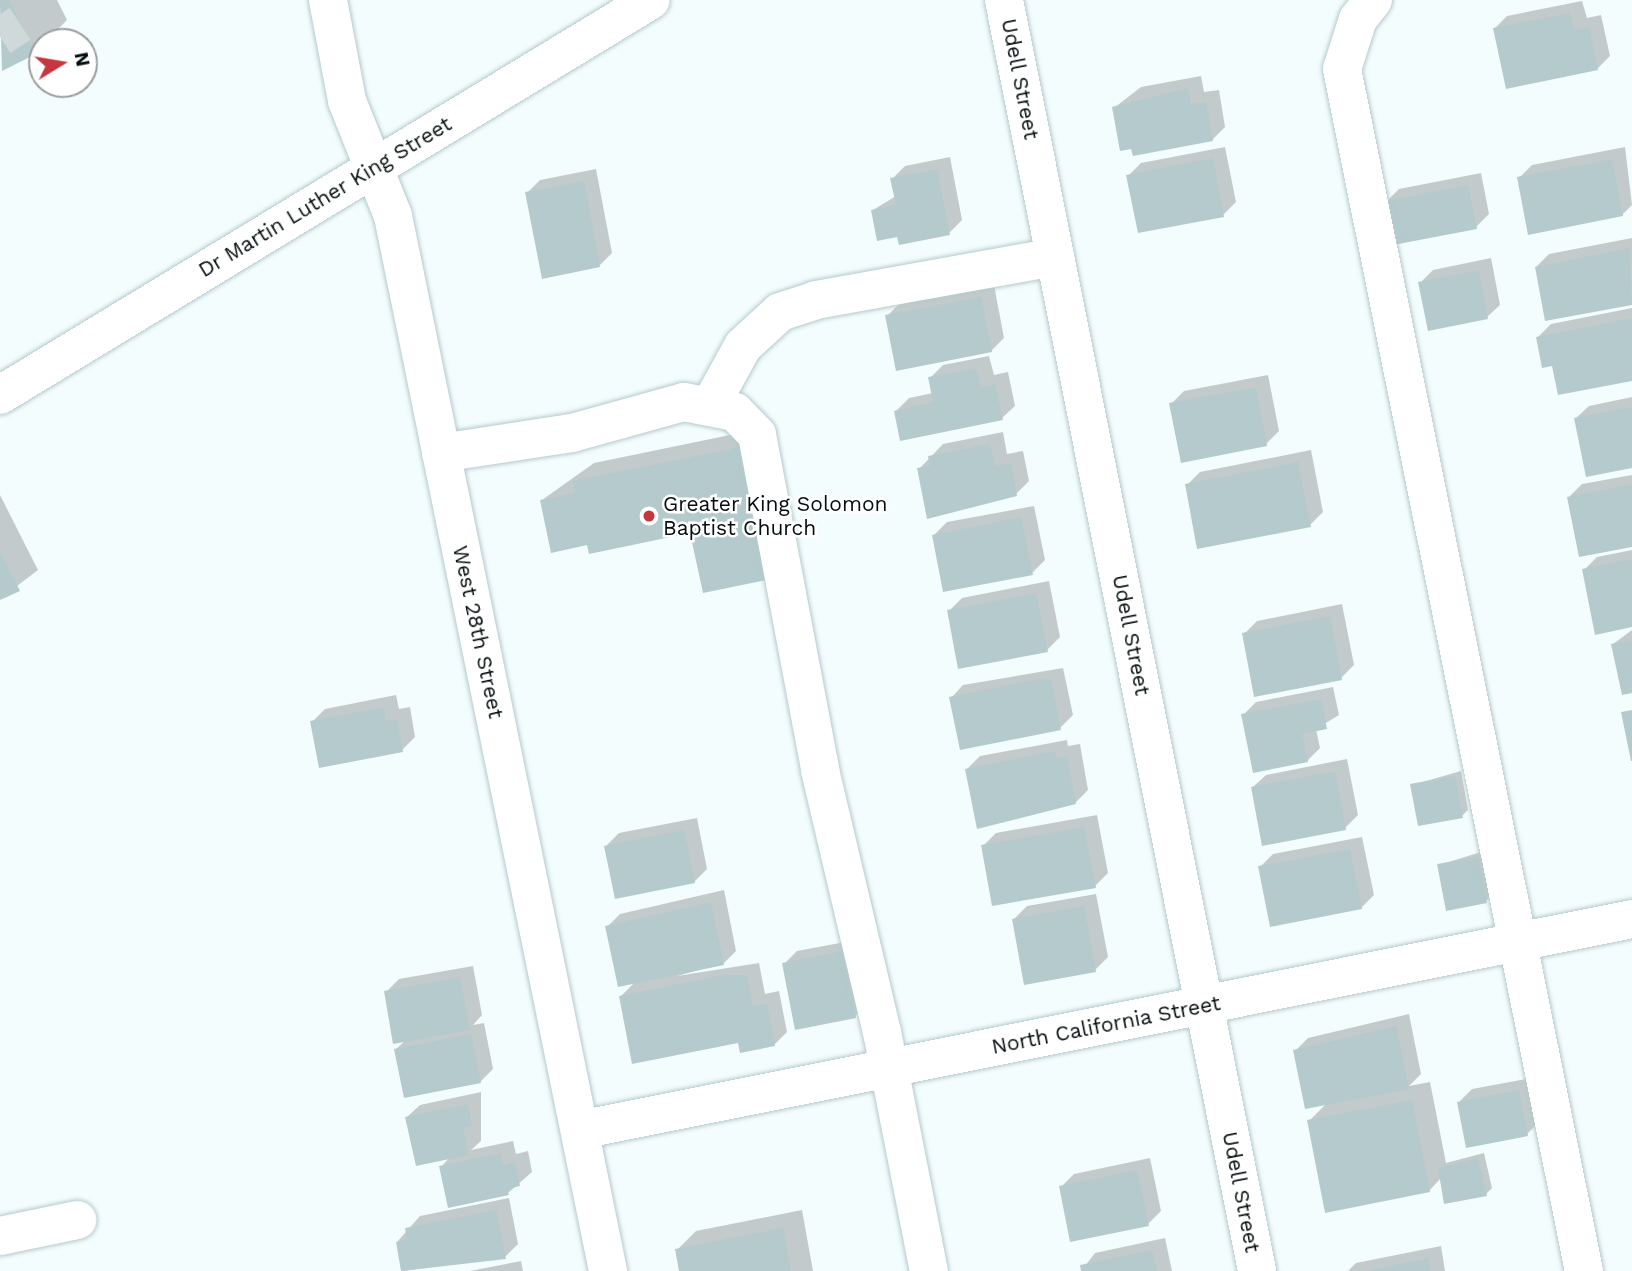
<!DOCTYPE html>
<html>
<head>
<meta charset="utf-8">
<style>
  body { margin:0 }
  #map { position:relative; width:1632px; height:1271px; overflow:hidden; background:#f4fdfe; font-family:"Work Sans",sans-serif }
  div>[style] { position:absolute }
  [style*='--x'] { left:calc(var(--x)*1px); top:calc(var(--y)*1px); width:calc(var(--w)*1px); rotate:calc(var(--a)*1deg) }
  .shadow>* { inset:0; background:#0003 }
  .building>* { inset:0; background:#b4cacc }
  .minor-tunnel>* { height:38px; margin-top:-19px; transform-origin:0; background:repeating-linear-gradient(90deg,#d0d9da 0 38px,transparent 0 57px) }
  .roads { filter:drop-shadow(0 0 2px #b4cacc) drop-shadow(0 0 2px #b4cacc) }
  .minor>* { height:38px; margin:-19px; padding:0 19px; transform-origin:19px; border-radius:19px; background:#fff }
  .major>* { height:38px; margin:-19px; padding:0 19px; transform-origin:19px; border-radius:19px; background:#fff }
  .dots>* { width:19px; height:19px; translate:-50% -50%; box-sizing:border-box; border:4px solid #fff; border-radius:50% }
  span { translate:-50% -50%; white-space:nowrap; text-align:center; line-height:1.15; -webkit-text-stroke:5px #fff; paint-order:stroke }
  .street-label { font-size:21px; color:#060d0e }
  .poi-label { font-size:21px; color:#060d0e }
  .left { translate:0 -50%; text-align:left }
  .north { position:absolute; left:28px; top:28px; width:70px; height:70px; box-sizing:border-box; background:#fff; border:2px solid #9b9e9f; border-radius:50%; rotate:79deg; font-size:19px; font-weight:700; line-height:28px; text-align:center; color:#060d0e }
  .north::after { content:''; display:block; margin:auto; width:24px; height:32px; background:#c6363e; clip-path:polygon(50% 0,100% 100%,50% 72%,0 100%) }
</style>
</head>
<body>
<div id="map">
  <div class="shadow">
    <div style="clip-path:polygon(0 0,57px 0,67px 20px,35px 53px,3px 69px)"></div>
    <div style="clip-path:polygon(1582px 1px,1587px 18px,1601px 15px,1610px 56px,1597px 69px,1494px 29px,1507px 16px)"></div>
    <div style="clip-path:polygon(1201px 76px,1204px 92px,1219px 90px,1225px 127px,1212px 140px,1114px 108px,1141px 87px)"></div>
    <div style="clip-path:polygon(1225px 147px,1236px 202px,1223px 215px,1128px 176px,1141px 163px)"></div>
    <div style="clip-path:polygon(1625px 147px,1632px 205px,1622px 215px,1519px 178px,1532px 165px)"></div>
    <div style="clip-path:polygon(950px 157px,962px 220px,949px 233px,899px 235px,873px 210px,896px 196px,892px 179px,905px 166px)"></div>
    <div style="clip-path:polygon(596px 169px,612px 253px,599px 266px,527px 193px,540px 180px)"></div>
    <div style="clip-path:polygon(1481px 173px,1489px 214px,1476px 227px,1386px 202px,1399px 189px)"></div>
    <div style="clip-path:polygon(1632px 238px,1632px 303px,1547px 319px,1536px 267px,1549px 254px)"></div>
    <div style="clip-path:polygon(1491px 258px,1500px 305px,1487px 317px,1420px 283px,1433px 270px)"></div>
    <div style="clip-path:polygon(994px 285px,1004px 338px,991px 351px,887px 316px,900px 303px)"></div>
    <div style="clip-path:polygon(1632px 308px,1632px 379px,1554px 364px,1538px 337px,1551px 324px)"></div>
    <div style="clip-path:polygon(989px 356px,994px 375px,1008px 372px,1015px 406px,1002px 418px,896px 411px,909px 398px,933px 393px,930px 378px,943px 365px)"></div>
    <div style="clip-path:polygon(1268px 375px,1279px 431px,1266px 444px,1171px 404px,1184px 391px)"></div>
    <div style="clip-path:polygon(1632px 397px,1632px 466px,1576px 418px,1589px 406px)"></div>
    <div style="clip-path:polygon(759px 429px,692px 531px,588px 543px,542px 500px,594px 463px)"></div>
    <div style="clip-path:polygon(1003px 432px,1007px 454px,1023px 451px,1029px 481px,1016px 494px,919px 469px,943px 444px)"></div>
    <div style="clip-path:polygon(1311px 450px,1323px 512px,1310px 525px,1187px 485px,1200px 472px)"></div>
    <div style="clip-path:polygon(1632px 475px,1632px 545px,1569px 497px,1582px 484px)"></div>
    <div style="clip-path:polygon(0 495px,38px 570px,0 599px)"></div>
    <div style="clip-path:polygon(1034px 506px,1045px 560px,1032px 573px,934px 535px,947px 522px)"></div>
    <div style="clip-path:polygon(1632px 550px,1632px 626px,1584px 570px,1597px 557px)"></div>
    <div style="clip-path:polygon(1049px 581px,1060px 637px,1047px 650px,949px 611px,962px 598px)"></div>
    <div style="clip-path:polygon(1342px 604px,1354px 665px,1341px 678px,1244px 634px,1257px 621px)"></div>
    <div style="clip-path:polygon(1632px 630px,1632px 691px,1613px 644px)"></div>
    <div style="clip-path:polygon(1063px 668px,1073px 715px,1060px 728px,951px 698px,963px 685px)"></div>
    <div style="clip-path:polygon(1333px 687px,1339px 715px,1316px 729px,1320px 748px,1307px 761px,1243px 715px,1256px 702px)"></div>
    <div style="clip-path:polygon(396px 695px,399px 709px,410px 707px,415px 737px,402px 750px,312px 722px,325px 709px)"></div>
    <div style="clip-path:polygon(1067px 740px,1068px 746px,1080px 744px,1088px 790px,1076px 802px,978px 827px,967px 769px,980px 756px)"></div>
    <div style="clip-path:polygon(1347px 759px,1358px 815px,1345px 828px,1253px 787px,1266px 775px)"></div>
    <div style="clip-path:polygon(1461px 771px,1468px 810px,1462px 816px,1412px 785px)"></div>
    <div style="clip-path:polygon(1097px 815px,1108px 873px,1095px 886px,983px 846px,996px 833px)"></div>
    <div style="clip-path:polygon(697px 818px,707px 869px,694px 882px,606px 846px,619px 833px)"></div>
    <div style="clip-path:polygon(1362px 837px,1374px 895px,1361px 908px,1260px 867px,1273px 854px)"></div>
    <div style="clip-path:polygon(1484px 851px,1492px 895px,1486px 901px,1439px 865px)"></div>
    <div style="clip-path:polygon(724px 890px,736px 951px,724px 963px,677px 976px,759px 963px,765px 994px,779px 991px,787px 1032px,774px 1045px,739px 1041px,621px 996px,635px 982px,607px 927px,620px 914px)"></div>
    <div style="clip-path:polygon(1096px 894px,1108px 957px,1095px 970px,1014px 919px,1027px 906px)"></div>
    <div style="clip-path:polygon(856px 940px,868px 1004px,855px 1016px,784px 964px,797px 951px)"></div>
    <div style="clip-path:polygon(473px 966px,482px 1015px,473px 1025px,484px 1023px,493px 1069px,480px 1082px,396px 1049px,406px 1040px,386px 992px,399px 979px)"></div>
    <div style="clip-path:polygon(1409px 1014px,1421px 1074px,1409px 1086px,1430px 1082px,1446px 1163px,1484px 1153px,1492px 1188px,1486px 1194px,1441px 1178px,1429px 1191px,1309px 1121px,1327px 1103px,1295px 1051px,1308px 1038px)"></div>
    <div style="clip-path:polygon(1531px 1078px,1540px 1121px,1527px 1134px,1459px 1102px,1472px 1089px)"></div>
    <div style="clip-path:polygon(481px 1092px,481px 1141px,471px 1150px,513px 1141px,516px 1154px,528px 1151px,532px 1172px,508px 1193px,441px 1167px,450px 1157px,407px 1117px,420px 1105px)"></div>
    <div style="clip-path:polygon(1150px 1158px,1161px 1211px,1148px 1224px,1061px 1187px,1074px 1174px)"></div>
    <div style="clip-path:polygon(509px 1198px,518px 1244px,505px 1257px,403px 1271px,397px 1242px,420px 1216px)"></div>
    <div style="clip-path:polygon(802px 1210px,813px 1271px,681px 1271px,677px 1250px,696px 1231px)"></div>
    <div style="clip-path:polygon(1165px 1238px,1172px 1271px,1081px 1271px,1095px 1253px)"></div>
    <div style="clip-path:polygon(1441px 1246px,1445px 1271px,1348px 1271px,1356px 1263px)"></div>
    <div style="clip-path:polygon(521px 1261px,523px 1271px,470px 1271px)"></div>
  </div>
  <div class="building">
    <div style="clip-path:polygon(0 0,9px 0,36px 54px,2px 71px)"></div>
    <div style="clip-path:polygon(1570px 13px,1574px 30px,1589px 27px,1598px 70px,1506px 89px,1493px 28px)"></div>
    <div style="clip-path:polygon(1188px 88px,1191px 104px,1206px 102px,1213px 141px,1133px 156px,1131px 149px,1120px 151px,1112px 107px)"></div>
    <div style="clip-path:polygon(1213px 158px,1224px 217px,1138px 233px,1126px 175px)"></div>
    <div style="clip-path:polygon(1612px 159px,1623px 216px,1528px 235px,1517px 177px)"></div>
    <div style="clip-path:polygon(937px 169px,950px 235px,899px 245px,897px 237px,877px 241px,871px 210px,896px 205px,890px 178px)"></div>
    <div style="clip-path:polygon(584px 181px,600px 267px,542px 279px,525px 192px)"></div>
    <div style="clip-path:polygon(1468px 185px,1477px 229px,1393px 245px,1384px 201px)"></div>
    <div style="clip-path:polygon(1629px 248px,1632px 305px,1545px 321px,1535px 267px)"></div>
    <div style="clip-path:polygon(1479px 270px,1488px 319px,1428px 331px,1418px 282px)"></div>
    <div style="clip-path:polygon(981px 297px,992px 352px,896px 371px,885px 315px)"></div>
    <div style="clip-path:polygon(1632px 318px,1632px 381px,1558px 395px,1552px 366px,1542px 368px,1536px 337px)"></div>
    <div style="clip-path:polygon(976px 368px,981px 387px,995px 384px,1003px 420px,900px 441px,894px 411px,933px 402px,928px 377px)"></div>
    <div style="clip-path:polygon(1256px 387px,1267px 446px,1181px 463px,1169px 403px)"></div>
    <div style="clip-path:polygon(1632px 407px,1632px 468px,1586px 477px,1574px 418px)"></div>
    <div style="clip-path:polygon(990px 444px,995px 466px,1011px 463px,1017px 496px,927px 519px,917px 468px,930px 466px,928px 456px)"></div>
    <div style="clip-path:polygon(740px 447px,767px 580px,703px 593px,690px 533px,589px 554px,587px 545px,551px 553px,540px 500px,575px 493px,573px 481px)"></div>
    <div style="clip-path:polygon(1298px 462px,1311px 527px,1197px 549px,1185px 484px)"></div>
    <div style="clip-path:polygon(1632px 484px,1632px 547px,1579px 557px,1567px 497px)"></div>
    <div style="clip-path:polygon(1021px 517px,1033px 575px,943px 592px,932px 535px)"></div>
    <div style="clip-path:polygon(0 551px,20px 591px,0 600px)"></div>
    <div style="clip-path:polygon(1632px 559px,1632px 627px,1595px 635px,1582px 569px)"></div>
    <div style="clip-path:polygon(1036px 593px,1048px 652px,958px 669px,947px 610px)"></div>
    <div style="clip-path:polygon(1330px 616px,1342px 680px,1254px 697px,1242px 633px)"></div>
    <div style="clip-path:polygon(1632px 640px,1632px 693px,1622px 695px,1611px 644px)"></div>
    <div style="clip-path:polygon(1039px 679px,1051px 680px,1061px 730px,960px 750px,949px 697px)"></div>
    <div style="clip-path:polygon(1321px 699px,1327px 729px,1302px 734px,1308px 762px,1253px 773px,1241px 714px)"></div>
    <div style="clip-path:polygon(384px 707px,386px 721px,397px 719px,403px 752px,319px 768px,310px 721px)"></div>
    <div style="clip-path:polygon(1632px 710px,1632px 761px,1631px 761px,1621px 712px)"></div>
    <div style="clip-path:polygon(1055px 751px,1056px 758px,1067px 756px,1076px 804px,977px 829px,965px 769px)"></div>
    <div style="clip-path:polygon(1335px 771px,1346px 830px,1262px 846px,1251px 787px)"></div>
    <div style="clip-path:polygon(1455px 776px,1463px 818px,1418px 826px,1410px 784px)"></div>
    <div style="clip-path:polygon(1084px 827px,1096px 888px,992px 906px,981px 845px)"></div>
    <div style="clip-path:polygon(684px 830px,695px 883px,615px 899px,604px 846px)"></div>
    <div style="clip-path:polygon(1350px 849px,1362px 909px,1270px 927px,1258px 866px)"></div>
    <div style="clip-path:polygon(1478px 857px,1487px 903px,1446px 911px,1437px 864px)"></div>
    <div style="clip-path:polygon(711px 902px,724px 965px,618px 987px,605px 926px)"></div>
    <div style="clip-path:polygon(1084px 906px,1096px 972px,1024px 985px,1012px 919px)"></div>
    <div style="clip-path:polygon(843px 951px,856px 1018px,795px 1030px,782px 963px)"></div>
    <div style="clip-path:polygon(723px 975px,747px 975px,753px 1006px,767px 1003px,775px 1046px,740px 1053px,738px 1043px,632px 1064px,619px 996px)"></div>
    <div style="clip-path:polygon(460px 977px,470px 1030px,393px 1044px,384px 991px)"></div>
    <div style="clip-path:polygon(1396px 1026px,1409px 1089px,1305px 1109px,1293px 1050px)"></div>
    <div style="clip-path:polygon(471px 1034px,481px 1083px,404px 1098px,394px 1049px)"></div>
    <div style="clip-path:polygon(1519px 1090px,1528px 1136px,1466px 1148px,1457px 1102px)"></div>
    <div style="clip-path:polygon(1412px 1100px,1430px 1192px,1325px 1213px,1307px 1120px)"></div>
    <div style="clip-path:polygon(468px 1104px,472px 1126px,463px 1127px,469px 1155px,416px 1166px,405px 1117px)"></div>
    <div style="clip-path:polygon(501px 1153px,503px 1165px,515px 1162px,520px 1186px,507px 1189px,509px 1195px,448px 1208px,439px 1166px)"></div>
    <div style="clip-path:polygon(1478px 1158px,1487px 1196px,1444px 1204px,1438px 1168px)"></div>
    <div style="clip-path:polygon(1137px 1170px,1149px 1226px,1070px 1242px,1059px 1186px)"></div>
    <div style="clip-path:polygon(496px 1210px,506px 1259px,401px 1271px,396px 1242px,407px 1239px,405px 1228px)"></div>
    <div style="clip-path:polygon(783px 1228px,791px 1271px,679px 1271px,675px 1249px)"></div>
    <div style="clip-path:polygon(1152px 1250px,1157px 1271px,1081px 1271px,1080px 1265px)"></div>
    <div style="clip-path:polygon(1428px 1258px,1430px 1271px,1370px 1271px,1370px 1270px)"></div>
  </div>
  <div class="minor-tunnel">
    <div style="--x:0;--y:37;--w:24;--a:-33"></div>
  </div>
  <div class="roads">
    <div class="minor">
      <div style="--x:328;--y:0;--w:103;--a:79.3"></div>
      <div style="--x:347;--y:101;--w:124;--a:68.2"></div>
      <div style="--x:393;--y:216;--w:1077;--a:78.48"></div>
      <div style="--x:1004;--y:0;--w:1296;--a:78.74"></div>
      <div style="--x:1373;--y:0;--w:24;--a:128"></div>
      <div style="--x:1358;--y:19;--w:52;--a:107.7"></div>
      <div style="--x:1342;--y:69;--w:1226;--a:78.62"></div>
      <div style="--x:711;--y:404;--w:66;--a:-61.1"></div>
      <div style="--x:743;--y:346;--w:50;--a:-42.6"></div>
      <div style="--x:780;--y:312;--w:38;--a:-18"></div>
      <div style="--x:816;--y:300;--w:243;--a:-10.2"></div>
      <div style="--x:441;--y:453;--w:133;--a:-8.7"></div>
      <div style="--x:572;--y:433;--w:116;--a:-15.5"></div>
      <div style="--x:684;--y:402;--w:52;--a:11.1"></div>
      <div style="--x:735;--y:412;--w:32;--a:46"></div>
      <div style="--x:757;--y:435;--w:341;--a:79.3"></div>
      <div style="--x:820;--y:770;--w:269;--a:76.7"></div>
      <div style="--x:882;--y:1032;--w:244;--a:78.9"></div>
      <div style="--x:580;--y:1130;--w:1073;--a:-11.34"></div>
      <div style="--x:0;--y:1236;--w:79;--a:-11.7"></div>
    </div>
    <div class="major">
      <div style="--x:0;--y:395;--w:761;--a:-31.25"></div>
    </div>
  </div>
  <div class="dots">
    <div style="left:649px;top:516px;background:#c6363e"></div>
  </div>
  <div class="street-label">
    <span style="left:1020px;top:79px;rotate:79deg">Udell Street</span>
    <span style="left:325px;top:197px;rotate:-31deg">Dr Martin Luther King Street</span>
    <span style="left:478px;top:632px;rotate:78deg">West 28th Street</span>
    <span style="left:1131px;top:635px;rotate:79deg">Udell Street</span>
    <span style="left:1106px;top:1025px;rotate:-11deg">North California Street</span>
    <span style="left:1241px;top:1192px;rotate:79deg">Udell Street</span>
  </div>
  <div class="poi-label">
    <span class="left" style="left:663px;top:516px">Greater King Solomon<br>Baptist Church</span>
  </div>
  <div class="north">N</div>
</div>
</body>
</html>
